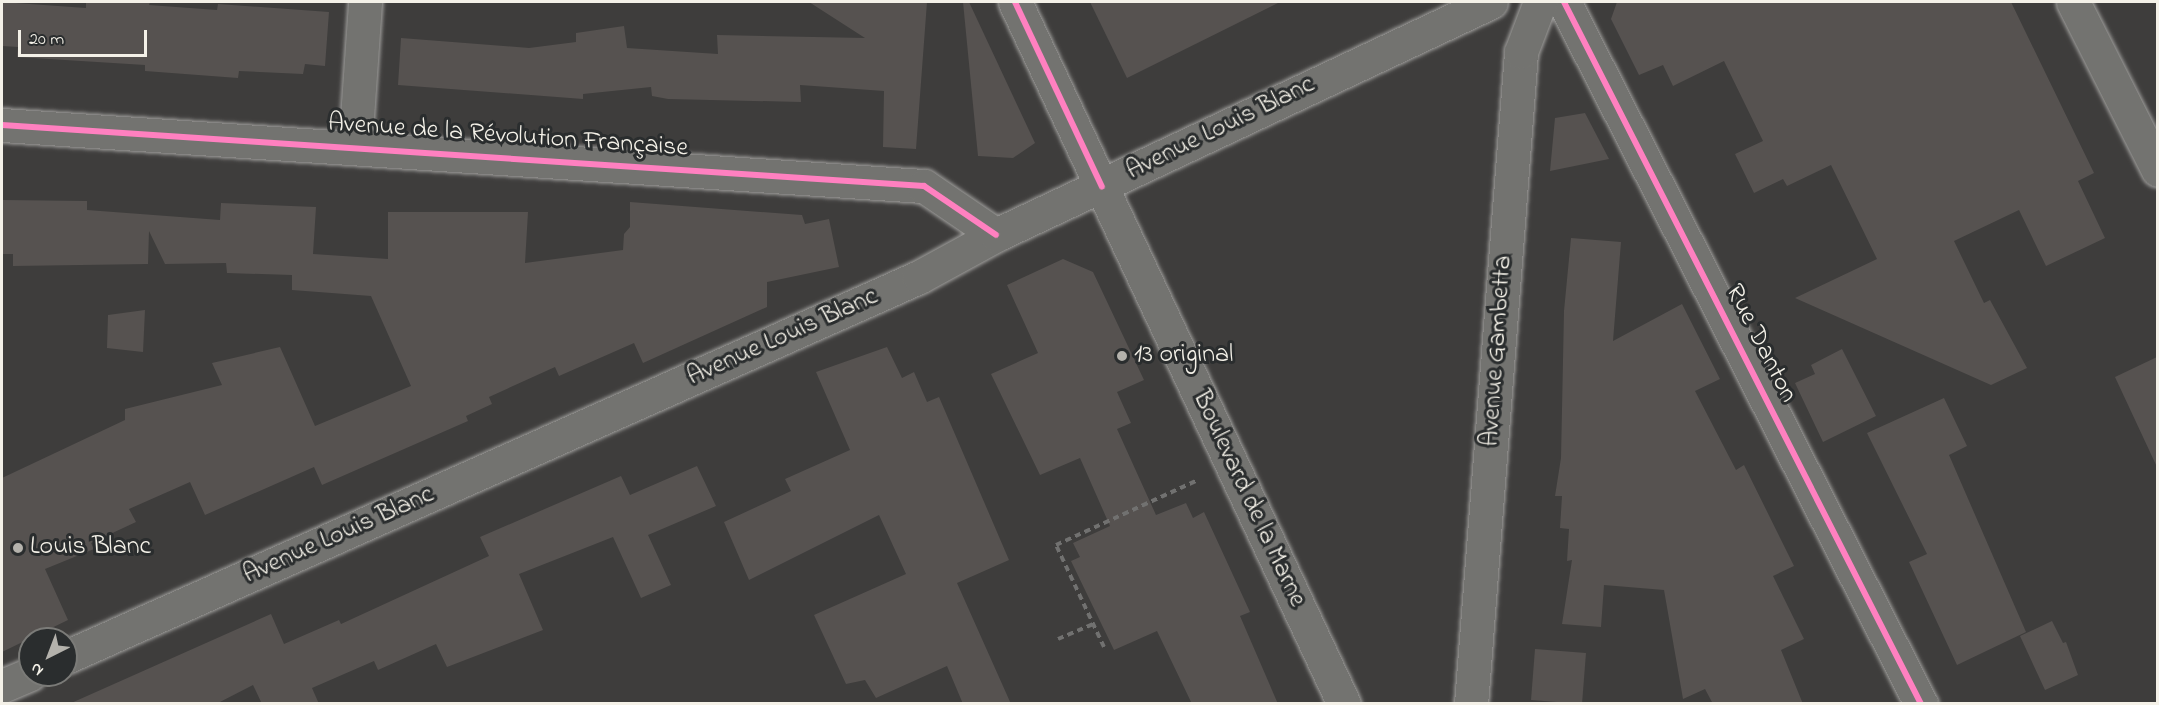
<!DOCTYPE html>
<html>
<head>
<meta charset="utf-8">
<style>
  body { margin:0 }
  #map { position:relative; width:2159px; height:705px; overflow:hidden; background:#3e3d3c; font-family:"Indie Flower",sans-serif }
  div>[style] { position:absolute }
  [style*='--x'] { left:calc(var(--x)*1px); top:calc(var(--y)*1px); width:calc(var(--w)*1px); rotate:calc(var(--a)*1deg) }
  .building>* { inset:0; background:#565250 }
  .path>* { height:4px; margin-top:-2px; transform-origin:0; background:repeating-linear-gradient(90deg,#717170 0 6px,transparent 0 10.5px) }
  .roads { filter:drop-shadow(0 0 2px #a09f9d) drop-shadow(0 0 2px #a09f9d) }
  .street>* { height:33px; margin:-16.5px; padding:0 16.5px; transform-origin:16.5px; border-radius:16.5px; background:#737370 }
  .secondary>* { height:33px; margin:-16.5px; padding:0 16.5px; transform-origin:16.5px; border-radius:16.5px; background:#737370 }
  .cycleway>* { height:6px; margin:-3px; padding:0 3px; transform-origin:3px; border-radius:3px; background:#ff80c0 }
  .dots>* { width:16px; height:16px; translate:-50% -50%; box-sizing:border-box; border:3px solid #2a2d2e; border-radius:50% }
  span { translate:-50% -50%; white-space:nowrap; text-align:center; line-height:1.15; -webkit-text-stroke:6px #2a2d2e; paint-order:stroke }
  .street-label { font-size:26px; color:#f4f1e8 }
  .poi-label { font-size:26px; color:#f4f1e8 }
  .left { translate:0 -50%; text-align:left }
  .frame { position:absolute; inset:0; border:3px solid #f4f1e8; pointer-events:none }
  .north { position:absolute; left:18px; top:627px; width:60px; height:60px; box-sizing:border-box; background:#2a2d2e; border:2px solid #7b7b78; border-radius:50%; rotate:222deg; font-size:16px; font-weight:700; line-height:24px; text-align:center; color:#f4f1e8 }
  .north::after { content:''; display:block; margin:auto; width:21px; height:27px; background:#b4b2ac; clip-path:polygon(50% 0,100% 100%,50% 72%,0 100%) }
  .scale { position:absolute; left:18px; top:30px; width:129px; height:27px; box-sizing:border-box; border:3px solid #f4f1e8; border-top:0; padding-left:8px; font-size:18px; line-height:21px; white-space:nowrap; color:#f4f1e8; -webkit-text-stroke:4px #2a2d2e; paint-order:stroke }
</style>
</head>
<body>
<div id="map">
  <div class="building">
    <div style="clip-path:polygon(2px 2px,86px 8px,86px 2px,150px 2px,149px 5px,217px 10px,218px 4px,329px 12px,325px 66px,305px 64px,303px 74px,239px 71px,238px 78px,145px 71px,145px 65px,17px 57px,18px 47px,2px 46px)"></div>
    <div style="clip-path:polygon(809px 2px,927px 2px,916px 149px,883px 147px,884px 91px,800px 85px,801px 102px,668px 99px,652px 96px,651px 87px,583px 94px,583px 99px,398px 85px,401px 38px,529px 48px,576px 42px,576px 33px,624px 26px,627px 48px,718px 54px,717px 35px,865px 38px)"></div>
    <div style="clip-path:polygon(963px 2px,969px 2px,1035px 143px,1013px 158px,978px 156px)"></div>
    <div style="clip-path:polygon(1090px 2px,1280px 2px,1127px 78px)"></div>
    <div style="clip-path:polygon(1617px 2px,2011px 2px,2094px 173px,2078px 181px,2105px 238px,2046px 266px,2019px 210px,1954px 241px,1984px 303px,1990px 300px,2027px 368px,1991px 385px,1795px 298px,1877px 259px,1831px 165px,1787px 186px,1783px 179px,1754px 193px,1735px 154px,1763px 141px,1724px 61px,1673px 86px,1663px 65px,1639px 75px,1611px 19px)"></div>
    <div style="clip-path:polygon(1585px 113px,1609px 159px,1550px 171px,1555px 118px)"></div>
    <div style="clip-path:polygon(2px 200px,87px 201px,87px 210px,220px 220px,221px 203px,316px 207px,313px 254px,388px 259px,388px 212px,528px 212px,525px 263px,623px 250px,624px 234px,630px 227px,630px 202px,802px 215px,805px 224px,829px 219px,839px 267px,767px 282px,767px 307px,643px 363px,634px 343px,559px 376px,555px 367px,489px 397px,492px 404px,466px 416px,468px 421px,322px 485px,314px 467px,205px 515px,190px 482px,129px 509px,136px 522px,91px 543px,94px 549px,45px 569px,68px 620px,2px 652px,2px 478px,125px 420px,125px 409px,222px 385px,212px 363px,280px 347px,315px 426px,411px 386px,371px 296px,292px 290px,292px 275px,227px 273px,226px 263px,165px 264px,149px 231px,148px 264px,13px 266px,13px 254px,2px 254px)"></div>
    <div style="clip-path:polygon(1571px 238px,1621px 242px,1613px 341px,1682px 304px,1720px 379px,1695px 391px,1736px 470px,1744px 465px,1794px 566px,1773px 576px,1804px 639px,1781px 650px,1803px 704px,1713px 704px,1705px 689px,1683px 699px,1664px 590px,1604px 585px,1601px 627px,1562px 624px,1572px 560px,1567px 561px,1569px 529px,1560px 528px,1562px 496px,1555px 496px,1561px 458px,1564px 311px)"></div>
    <div style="clip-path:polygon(1063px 259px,1093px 272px,1144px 380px,1117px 392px,1131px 423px,1117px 429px,1156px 515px,1186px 503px,1193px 518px,1204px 512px,1250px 612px,1240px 616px,1278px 704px,1192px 704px,1157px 631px,1114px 650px,1071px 561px,1080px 557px,1073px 543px,1110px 526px,1080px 458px,1040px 475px,991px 374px,1038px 353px,1007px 285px)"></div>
    <div style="clip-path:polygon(145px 310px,143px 352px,107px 348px,108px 315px)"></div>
    <div style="clip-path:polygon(887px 347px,902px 378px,914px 372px,927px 402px,939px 397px,1009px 560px,957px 583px,1011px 704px,963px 704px,947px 666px,876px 698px,865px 680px,846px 684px,814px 615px,906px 574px,879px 515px,749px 580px,724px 522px,791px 491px,785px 479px,850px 450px,816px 372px)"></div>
    <div style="clip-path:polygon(1842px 349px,1876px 416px,1823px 442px,1795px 383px,1815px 374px,1811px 365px)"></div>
    <div style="clip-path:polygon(2157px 357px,2157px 467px,2115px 377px)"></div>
    <div style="clip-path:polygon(1944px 398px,1967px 446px,1949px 455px,2026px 632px,1957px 665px,1909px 562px,1927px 554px,1867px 433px)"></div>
    <div style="clip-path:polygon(697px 466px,716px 506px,648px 535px,671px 585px,641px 598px,613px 537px,519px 574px,543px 630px,447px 667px,436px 644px,378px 670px,374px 661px,312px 688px,319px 704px,262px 704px,253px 685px,216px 704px,69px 704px,271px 614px,284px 644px,339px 620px,341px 624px,489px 556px,480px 537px,621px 476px,630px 495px)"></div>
    <div style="clip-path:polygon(2052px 621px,2063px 643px,2066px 642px,2078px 675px,2045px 690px,2020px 636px)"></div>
    <div style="clip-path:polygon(1535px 649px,1586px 653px,1582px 704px,1531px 700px)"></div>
  </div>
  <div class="path">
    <div style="--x:1058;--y:639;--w:38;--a:-23"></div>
    <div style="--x:1104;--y:647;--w:113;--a:-115.2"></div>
    <div style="--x:1056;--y:545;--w:154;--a:-24.6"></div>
  </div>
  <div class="roads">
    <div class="street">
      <div style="--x:1564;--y:2;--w:788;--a:63.04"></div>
      <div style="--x:2073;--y:2;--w:188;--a:63.2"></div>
      <div style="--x:2;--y:125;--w:924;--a:3.79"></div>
      <div style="--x:924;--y:186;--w:87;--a:34.2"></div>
      <div style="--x:355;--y:146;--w:144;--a:-86"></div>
    </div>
    <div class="secondary">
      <div style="--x:1015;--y:2;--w:775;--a:64.89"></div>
      <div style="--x:66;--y:657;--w:934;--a:-24.01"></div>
      <div style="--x:919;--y:277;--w:88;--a:-28.6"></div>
      <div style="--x:996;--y:235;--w:547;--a:-25.21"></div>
      <div style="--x:2;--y:686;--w:30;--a:-23"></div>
      <div style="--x:1471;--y:704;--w:654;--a:-85.61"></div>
      <div style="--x:1521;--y:52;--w:53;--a:-69.2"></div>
    </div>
  </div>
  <div class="cycleway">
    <div style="--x:1015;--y:2;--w:204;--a:64.8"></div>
    <div style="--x:1564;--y:2;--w:788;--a:63.04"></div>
    <div style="--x:2;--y:125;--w:924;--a:3.79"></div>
    <div style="--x:924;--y:186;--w:87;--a:34.2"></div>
  </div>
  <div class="dots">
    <div style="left:1122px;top:356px;background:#b4b2ac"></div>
    <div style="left:18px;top:548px;background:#b4b2ac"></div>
  </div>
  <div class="street-label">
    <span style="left:1221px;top:129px;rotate:-26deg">Avenue Louis Blanc</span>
    <span style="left:508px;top:137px;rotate:4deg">Avenue de la Révolution Française</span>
    <span style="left:783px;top:338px;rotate:-24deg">Avenue Louis Blanc</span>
    <span style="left:1760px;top:344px;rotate:63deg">Rue Danton</span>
    <span style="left:1498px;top:351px;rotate:-86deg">Avenue Gambetta</span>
    <span style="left:1248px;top:499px;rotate:65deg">Boulevard de la Marne</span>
    <span style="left:339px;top:536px;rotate:-24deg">Avenue Louis Blanc</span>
  </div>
  <div class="poi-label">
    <span class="left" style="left:1134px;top:356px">13 original</span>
    <span class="left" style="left:30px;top:548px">Louis Blanc</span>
  </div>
  <div class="frame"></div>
  <div class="north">N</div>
  <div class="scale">20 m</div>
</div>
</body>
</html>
